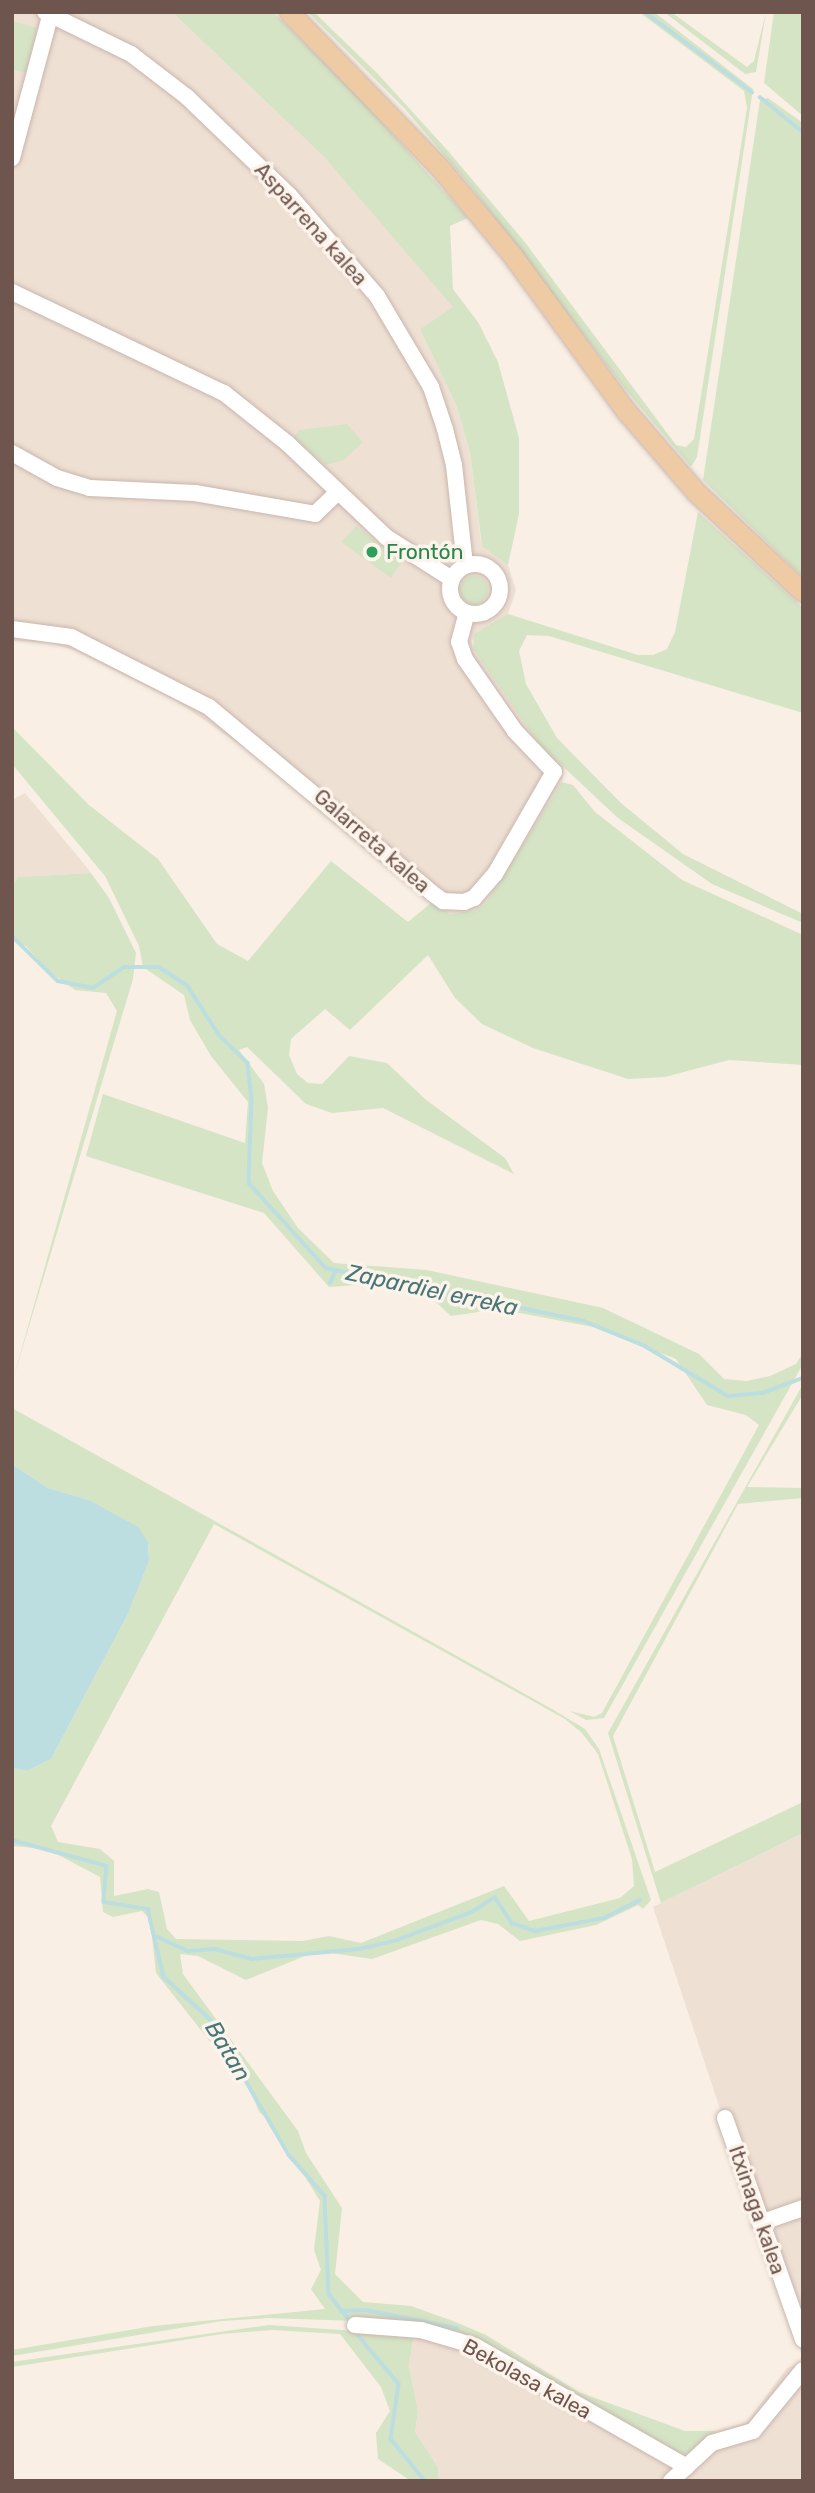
<!DOCTYPE html>
<html>
<head>
<meta charset="utf-8">
<style>
  body { margin:0 }
  #map { position:relative; width:815px; height:2493px; overflow:hidden; background:#f9efe5; font-family:Rubik,sans-serif }
  div>[style] { position:absolute }
  [style*='--x'] { left:calc(var(--x)*1px); top:calc(var(--y)*1px); width:calc(var(--w)*1px); rotate:calc(var(--a)*1deg) }
  .residential>* { inset:0; background:#efe0d4 }
  .green>* { inset:0; background:#d5e4c5 }
  .round { border-radius:50% }
  .water>* { inset:0; background:#bcdee0 }
  .stream>* { height:3.5px; margin:-1.75px; padding:0 1.75px; transform-origin:1.75px; border-radius:1.75px; background:#bcdee0 }
  .roads { filter:drop-shadow(0 0 2px #c8b6ac) drop-shadow(0 0 2px #c8b6ac) }
  .minor>* { height:16px; margin:-8px; padding:0 8px; transform-origin:8px; border-radius:8px; background:#fff }
  .minor>.ring { margin:-8px; padding:0; box-sizing:content-box; background:none; border:16px solid #fff; border-radius:50% }
  .major>* { height:19px; margin:-9.5px; padding:0 9.5px; transform-origin:9.5px; border-radius:9.5px; background:#efcba5 }
  .dots>* { width:19px; height:19px; translate:-50% -50%; box-sizing:border-box; border:4px solid #fcf3ea; border-radius:50% }
  span { translate:-50% -50%; white-space:nowrap; text-align:center; line-height:1.15; -webkit-text-stroke:7px #fcf3ea; paint-order:stroke }
  .street-label { font-size:21px; color:#6e554d }
  .leisure-label { font-size:21px; color:#27864d }
  .left { translate:0 -50%; text-align:left }
  .water-label { font-size:23px; color:#477678; font-style:italic }
  .frame { position:absolute; inset:0; border:14px solid #6e554d; pointer-events:none }
</style>
</head>
<body>
<div id="map">
  <div class="residential">
    <div style="clip-path:polygon(12px 12px,172px 12px,323px 156px,454px 307px,420px 329px,457px 407px,470px 453px,481px 542px,508px 565px,516px 590px,508px 614px,492px 628px,480px 630px,472px 641px,473px 648px,539px 744px,564px 766px,562px 782px,485px 904px,474px 910px,450px 914px,438px 909px,264px 761px,176px 701px,76px 651px,50px 643px,12px 641px)"></div>
    <div style="clip-path:polygon(25px 793px,80px 859px,91px 873px,17px 877px,12px 890px,12px 800px)"></div>
    <div style="clip-path:polygon(803px 1833px,803px 2359px,653px 1907px)"></div>
    <div style="clip-path:polygon(416px 2324px,456px 2335px,682px 2455px,716px 2431px,746px 2423px,787px 2368px,803px 2362px,803px 2481px,439px 2481px,438px 2467px,415px 2432px,418px 2411px,409px 2366px)"></div>
  </div>
  <div class="green">
    <div style="clip-path:polygon(172px 12px,273px 12px,357px 95px,468px 218px,450px 226px,453px 289px,478px 322px,498px 362px,519px 438px,519px 514px,508px 565px,482px 546px,470px 453px,457px 407px,420px 329px,453px 307px,323px 156px)"></div>
    <div style="clip-path:polygon(308px 12px,314px 12px,378px 74px,449px 152px,524px 241px,676px 445px,686px 447px,694px 439px,747px 108px,744px 91px,639px 12px,654px 12px,753px 89px,697px 457px,691px 467px,625px 389px,468px 183px,405px 109px)"></div>
    <div style="clip-path:polygon(664px 12px,671px 12px,747px 67px,754px 61px,766px 12px,756px 72px,745px 74px)"></div>
    <div style="clip-path:polygon(774px 12px,803px 12px,803px 116px,764px 83px)"></div>
    <div style="clip-path:polygon(12px 21px,37px 28px,26px 73px,12px 69px)"></div>
    <div style="clip-path:polygon(768px 98px,803px 123px,803px 577px,703px 480px,760px 100px)"></div>
    <div style="clip-path:polygon(347px 424px,363px 442px,344px 460px,326px 465px,294px 437px,299px 430px)"></div>
    <div style="clip-path:polygon(698px 512px,803px 608px,803px 713px,549px 636px,527px 635px,519px 651px,526px 684px,557px 738px,621px 803px,683px 854px,803px 914px,803px 923px,712px 884px,618px 818px,539px 744px,473px 649px,474px 634px,508px 614px,638px 655px,653px 655px,667px 649px,675px 632px)"></div>
    <div style="clip-path:polygon(356px 526px,402px 562px,391px 578px,341px 542px)"></div>
    <div class="round" style="left:460px;top:576px;width:28px;height:28px"></div>
    <div style="clip-path:polygon(12px 727px,89px 805px,158px 859px,217px 944px,248px 961px,331px 861px,408px 922px,431px 903px,450px 914px,474px 910px,485px 904px,562px 782px,573px 785px,595px 812px,682px 880px,803px 935px,803px 1065px,729px 1060px,665px 1077px,628px 1079px,533px 1048px,482px 1024px,455px 998px,428px 955px,350px 1030px,325px 1009px,291px 1039px,289px 1055px,297px 1074px,308px 1083px,322px 1084px,349px 1056px,387px 1063px,425px 1099px,505px 1158px,514px 1174px,383px 1108px,332px 1113px,306px 1104px,247px 1047px,239px 1050px,264px 1084px,268px 1108px,262px 1163px,273px 1191px,298px 1228px,334px 1263px,427px 1270px,603px 1308px,699px 1354px,724px 1379px,747px 1381px,770px 1376px,796px 1364px,803px 1353px,803px 1364px,604px 1718px,586px 1720px,570px 1711px,594px 1717px,602px 1713px,759px 1425px,746px 1415px,707px 1405px,676px 1359px,593px 1327px,499px 1309px,451px 1316px,426px 1293px,385px 1283px,329px 1287px,264px 1213px,86px 1156px,103px 1094px,245px 1143px,248px 1102px,211px 1056px,190px 1020px,184px 995px,143px 967px,139px 946px,105px 876px,12px 764px)"></div>
    <div style="clip-path:polygon(91px 873px,109px 898px,136px 953px,133px 979px,12px 1383px,117px 1011px,106px 993px,75px 990px,48px 971px,26px 946px,12px 940px,12px 890px,17px 877px)"></div>
    <div style="clip-path:polygon(803px 1384px,803px 1394px,747px 1487px,803px 1488px,803px 1498px,738px 1504px,613px 1736px,655px 1872px,803px 1802px,803px 1833px,661px 1903px,608px 1733px)"></div>
    <div style="clip-path:polygon(evenodd,12px 1408px,552px 1709px,585px 1729px,599px 1749px,651px 1900px,643px 1909px,638px 1905px,596px 1925px,520px 1941px,498px 1924px,481px 1920px,372px 1959px,317px 1951px,246px 1980px,198px 1956px,180px 1954px,183px 1974px,298px 2131px,306px 2153px,342px 2208px,335px 2274px,363px 2302px,411px 2306px,453px 2321px,486px 2335px,579px 2392px,685px 2431px,716px 2431px,691px 2451px,682px 2455px,592px 2409px,504px 2355px,385px 2322px,269px 2318px,222px 2321px,12px 2356px,12px 2350px,153px 2326px,325px 2309px,311px 2289px,321px 2270px,314px 2250px,320px 2201px,271px 2122px,259px 2112px,245px 2078px,222px 2057px,156px 1973px,150px 1919px,142px 1911px,113px 1917px,103px 1912px,100px 1877px,47px 1849px,12px 1846px,12px 1768px,27px 1771px,51px 1759px,128px 1614px,149px 1561px,148px 1542px,89px 1500px,48px 1488px,12px 1464px,12px 1408px,214px 1524px,565px 1719px,582px 1733px,598px 1754px,632px 1859px,634px 1886px,620px 1898px,529px 1921px,504px 1886px,361px 1943px,329px 1936px,303px 1941px,176px 1939px,167px 1929px,159px 1892px,148px 1889px,114px 1896px,114px 1861px,100px 1849px,58px 1842px,51px 1826px,214px 1524px)"></div>
    <div style="clip-path:polygon(269px 2325px,414px 2335px,409px 2366px,418px 2411px,415px 2432px,438px 2467px,439px 2481px,411px 2481px,378px 2459px,376px 2433px,390px 2411px,381px 2387px,340px 2334px,272px 2330px,222px 2334px,12px 2367px,12px 2362px)"></div>
  </div>
  <div class="water">
    <div style="clip-path:polygon(12px 1464px,48px 1488px,89px 1500px,138px 1527px,148px 1542px,149px 1561px,128px 1614px,51px 1759px,27px 1771px,12px 1768px)"></div>
  </div>
  <div class="stream">
    <div style="--x:645;--y:12;--w:134;--a:36.8"></div>
    <div style="--x:760;--y:97;--w:55;--a:39.1"></div>
    <div style="--x:12;--y:936;--w:64;--a:44.4"></div>
    <div style="--x:58;--y:981;--w:36;--a:11"></div>
    <div style="--x:93;--y:988;--w:37;--a:-34"></div>
    <div style="--x:124;--y:967;--w:35;--a:0"></div>
    <div style="--x:159;--y:967;--w:33;--a:33"></div>
    <div style="--x:187;--y:985;--w:61;--a:57.1"></div>
    <div style="--x:220;--y:1036;--w:39;--a:44"></div>
    <div style="--x:248;--y:1063;--w:37;--a:84"></div>
    <div style="--x:252;--y:1100;--w:83;--a:92.1"></div>
    <div style="--x:249;--y:1183;--w:115;--a:47.8"></div>
    <div style="--x:326;--y:1268;--w:263;--a:11.6"></div>
    <div style="--x:584;--y:1321;--w:66;--a:22.3"></div>
    <div style="--x:645;--y:1346;--w:97;--a:31.1"></div>
    <div style="--x:728;--y:1396;--w:35;--a:-5"></div>
    <div style="--x:763;--y:1393;--w:43;--a:-20.6"></div>
    <div style="--x:330;--y:1283;--w:14;--a:-65"></div>
    <div style="--x:12;--y:1840;--w:98;--a:15.3"></div>
    <div style="--x:107;--y:1866;--w:36;--a:95"></div>
    <div style="--x:104;--y:1902;--w:45;--a:9"></div>
    <div style="--x:148;--y:1909;--w:70;--a:76.8"></div>
    <div style="--x:164;--y:1977;--w:62;--a:42.4"></div>
    <div style="--x:210;--y:2019;--w:157;--a:59.8"></div>
    <div style="--x:289;--y:2155;--w:55;--a:48.7"></div>
    <div style="--x:325;--y:2196;--w:98;--a:87.7"></div>
    <div style="--x:329;--y:2294;--w:33;--a:52"></div>
    <div style="--x:158;--y:1937;--w:33;--a:25"></div>
    <div style="--x:188;--y:1951;--w:27;--a:-4"></div>
    <div style="--x:215;--y:1949;--w:38;--a:15"></div>
    <div style="--x:252;--y:1959;--w:107;--a:-5.3"></div>
    <div style="--x:359;--y:1949;--w:39;--a:-13"></div>
    <div style="--x:397;--y:1940;--w:80;--a:-20.5"></div>
    <div style="--x:472;--y:1912;--w:27;--a:-33"></div>
    <div style="--x:495;--y:1897;--w:31;--a:57"></div>
    <div style="--x:512;--y:1923;--w:24;--a:19"></div>
    <div style="--x:535;--y:1931;--w:70;--a:-10.7"></div>
    <div style="--x:604;--y:1918;--w:40;--a:-26.6"></div>
    <div style="--x:341;--y:2311;--w:25;--a:-2"></div>
    <div style="--x:366;--y:2310;--w:93;--a:11.2"></div>
    <div style="--x:358;--y:2335;--w:64;--a:50.1"></div>
    <div style="--x:399;--y:2384;--w:56;--a:98.3"></div>
    <div style="--x:391;--y:2439;--w:54;--a:51"></div>
  </div>
  <div class="roads">
    <div class="minor">
      <div style="--x:45;--y:12;--w:96;--a:26"></div>
      <div style="--x:131;--y:54;--w:71;--a:37.5"></div>
      <div style="--x:187;--y:97;--w:141;--a:43.9"></div>
      <div style="--x:289;--y:195;--w:134;--a:48.9"></div>
      <div style="--x:377;--y:296;--w:106;--a:59.3"></div>
      <div style="--x:431;--y:387;--w:44;--a:71.6"></div>
      <div style="--x:445;--y:429;--w:37;--a:76"></div>
      <div style="--x:454;--y:465;--w:101;--a:83.7"></div>
      <div style="--x:12;--y:158;--w:151;--a:-75"></div>
      <div style="--x:12;--y:292;--w:235;--a:25.5"></div>
      <div style="--x:224;--y:393;--w:80;--a:38.4"></div>
      <div style="--x:287;--y:443;--w:137;--a:43.5"></div>
      <div style="--x:386;--y:537;--w:78;--a:32.5"></div>
      <div style="--x:12;--y:453;--w:51;--a:29.1"></div>
      <div style="--x:57;--y:478;--w:34;--a:17"></div>
      <div style="--x:90;--y:488;--w:105;--a:2.7"></div>
      <div style="--x:195;--y:493;--w:122;--a:9.9"></div>
      <div style="--x:315;--y:514;--w:30;--a:-44"></div>
      <div class="ring" style="left:450px;top:564px;width:34px;height:34px"></div>
      <div style="--x:12;--y:629;--w:60;--a:7.7"></div>
      <div style="--x:71;--y:637;--w:155;--a:26.9"></div>
      <div style="--x:209;--y:707;--w:290;--a:39.8"></div>
      <div style="--x:432;--y:893;--w:14;--a:36"></div>
      <div style="--x:443;--y:901;--w:21;--a:3"></div>
      <div style="--x:464;--y:902;--w:11;--a:-22"></div>
      <div style="--x:474;--y:898;--w:32;--a:-49"></div>
      <div style="--x:495;--y:874;--w:118;--a:-60"></div>
      <div style="--x:554;--y:772;--w:57;--a:-133.6"></div>
      <div style="--x:515;--y:731;--w:88;--a:-124.8"></div>
      <div style="--x:465;--y:659;--w:18;--a:-109"></div>
      <div style="--x:459;--y:642;--w:30;--a:-75"></div>
      <div style="--x:725;--y:2118;--w:235;--a:70.6"></div>
      <div style="--x:760;--y:2223;--w:46;--a:-19.2"></div>
      <div style="--x:355;--y:2325;--w:66;--a:4.3"></div>
      <div style="--x:421;--y:2330;--w:56;--a:16.5"></div>
      <div style="--x:475;--y:2346;--w:244;--a:29.7"></div>
      <div style="--x:671;--y:2481;--w:56;--a:-42.8"></div>
      <div style="--x:712;--y:2443;--w:43;--a:-16.3"></div>
      <div style="--x:753;--y:2431;--w:79;--a:-50.7"></div>
    </div>
    <div class="major">
      <div style="--x:289;--y:12;--w:217;--a:45.9"></div>
      <div style="--x:440;--y:168;--w:114;--a:50.3"></div>
      <div style="--x:513;--y:256;--w:192;--a:53.9"></div>
      <div style="--x:626;--y:411;--w:107;--a:49.2"></div>
      <div style="--x:696;--y:492;--w:146;--a:43.1"></div>
    </div>
  </div>
  <div class="dots">
    <div style="left:372px;top:552px;background:#2e9e5b"></div>
  </div>
  <div class="street-label">
    <span style="left:311px;top:224px;rotate:48deg">Asparrena kalea</span>
    <span style="left:372px;top:841px;rotate:41deg">Galarreta kalea</span>
    <span style="left:757px;top:2210px;rotate:71deg">Itxinaga kalea</span>
    <span style="left:527px;top:2379px;rotate:29deg">Bekolasa kalea</span>
  </div>
  <div class="leisure-label">
    <span class="left" style="left:386px;top:552px">Frontón</span>
  </div>
  <div class="water-label">
    <span style="left:432px;top:1290px;rotate:12deg">Zapardiel erreka</span>
    <span style="left:228px;top:2051px;rotate:59deg">Batan</span>
  </div>
  <div class="frame"></div>
</div>
</body>
</html>
